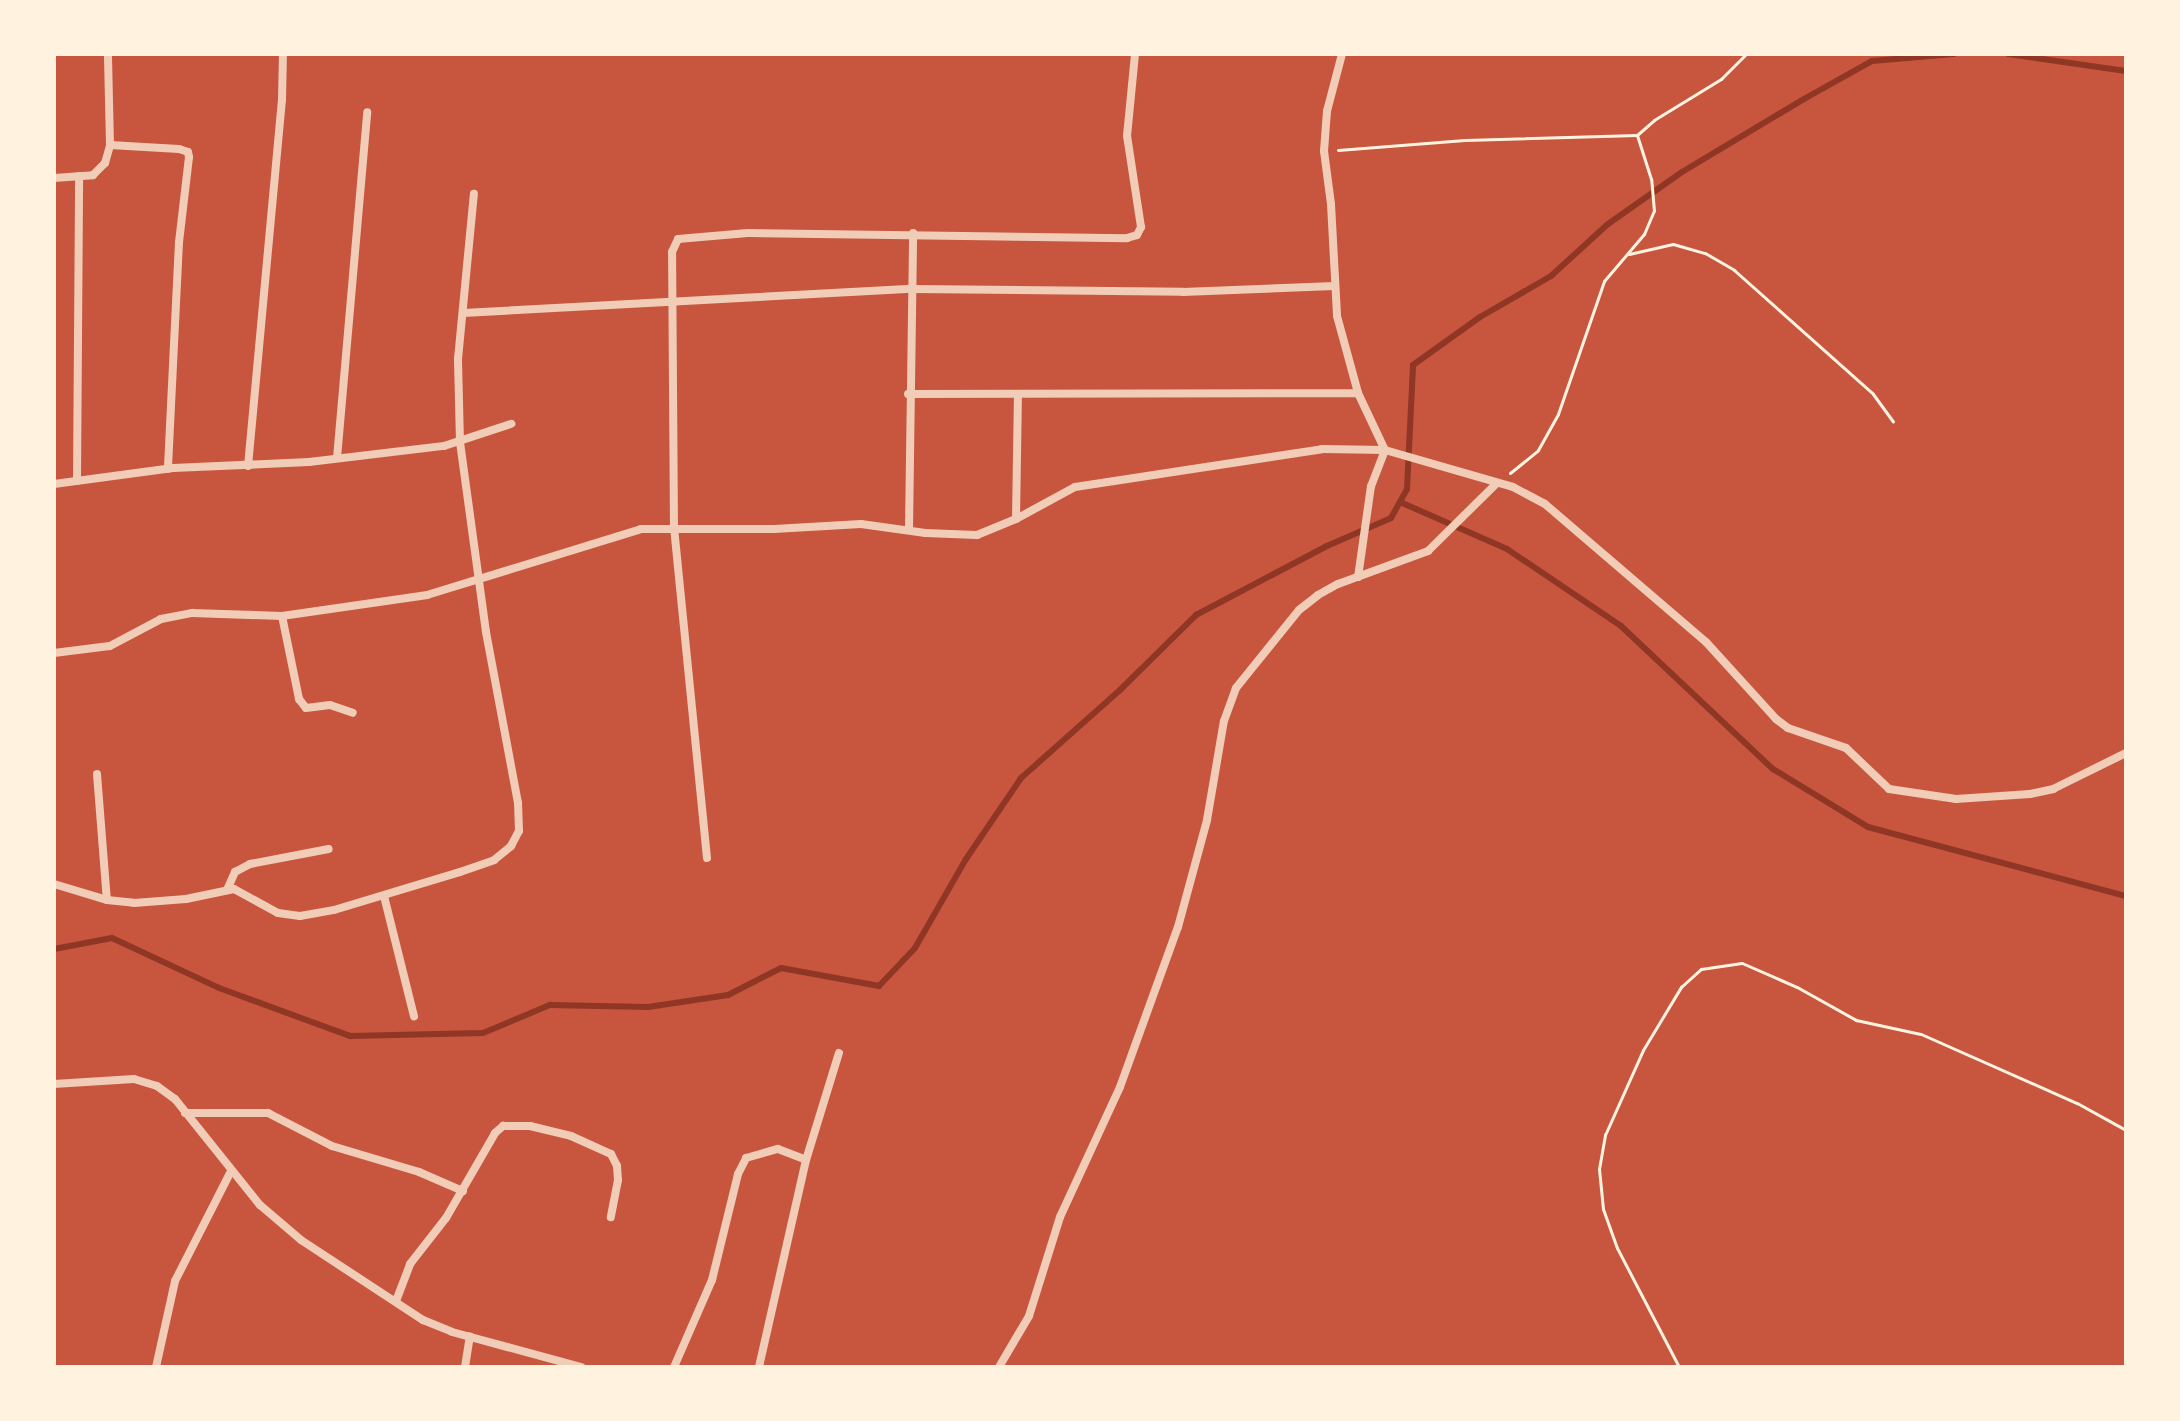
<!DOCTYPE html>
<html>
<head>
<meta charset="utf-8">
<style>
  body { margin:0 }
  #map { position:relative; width:2180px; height:1421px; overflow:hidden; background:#c8553d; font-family:Manrope,sans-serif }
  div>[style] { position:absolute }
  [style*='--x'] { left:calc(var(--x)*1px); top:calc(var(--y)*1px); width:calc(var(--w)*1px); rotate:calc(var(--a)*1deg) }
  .stream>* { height:6px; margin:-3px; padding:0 3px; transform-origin:3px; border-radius:3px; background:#8f3625 }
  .path>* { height:3px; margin:-1.5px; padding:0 1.5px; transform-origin:1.5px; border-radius:1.5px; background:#fff3e0 }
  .minor>* { height:8px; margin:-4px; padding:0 4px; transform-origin:4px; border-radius:4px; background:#f1ccb7 }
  span { translate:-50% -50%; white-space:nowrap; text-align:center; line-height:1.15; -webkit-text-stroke:6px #fff3e0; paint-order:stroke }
  .frame { position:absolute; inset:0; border:56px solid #fff3e0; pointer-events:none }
</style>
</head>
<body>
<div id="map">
  <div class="stream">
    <div style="--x:2008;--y:54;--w:119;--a:8.2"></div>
    <div style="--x:1400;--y:502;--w:117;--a:23.7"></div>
    <div style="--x:1507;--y:549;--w:138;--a:34"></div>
    <div style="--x:1621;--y:626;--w:209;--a:43.3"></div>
    <div style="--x:1773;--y:769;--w:111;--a:31.4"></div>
    <div style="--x:1868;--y:827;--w:267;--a:15"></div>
    <div style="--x:54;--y:949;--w:59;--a:-10.7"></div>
    <div style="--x:112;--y:938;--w:118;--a:25"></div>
    <div style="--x:219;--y:988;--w:140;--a:20.1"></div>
    <div style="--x:350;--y:1036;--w:133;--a:-1.3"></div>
    <div style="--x:483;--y:1033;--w:73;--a:-22.7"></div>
    <div style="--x:550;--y:1005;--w:98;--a:1.2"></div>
    <div style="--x:648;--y:1007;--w:81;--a:-8.5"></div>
    <div style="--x:728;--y:995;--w:59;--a:-27"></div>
    <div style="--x:781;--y:968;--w:100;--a:10.4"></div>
    <div style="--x:879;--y:986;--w:52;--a:-46.5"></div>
    <div style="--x:915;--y:948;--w:103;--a:-60.2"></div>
    <div style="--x:966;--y:859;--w:98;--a:-55.8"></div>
    <div style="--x:1021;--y:778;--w:132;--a:-41.6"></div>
    <div style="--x:1120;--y:690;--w:107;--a:-44.6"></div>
    <div style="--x:1196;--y:615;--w:148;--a:-27.8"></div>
    <div style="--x:1327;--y:546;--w:70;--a:-23.6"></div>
    <div style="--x:1391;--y:518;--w:33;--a:-61"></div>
    <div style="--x:1407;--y:489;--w:124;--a:-87.2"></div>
    <div style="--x:1413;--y:365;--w:82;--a:-35.6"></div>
    <div style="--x:1480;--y:317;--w:82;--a:-30"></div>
    <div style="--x:1551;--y:276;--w:77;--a:-42.4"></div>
    <div style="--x:1608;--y:224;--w:90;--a:-35.1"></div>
    <div style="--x:1682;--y:172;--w:142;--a:-30.9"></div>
    <div style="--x:1804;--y:99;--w:78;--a:-29.2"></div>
    <div style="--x:1872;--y:61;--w:82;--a:-4.9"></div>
  </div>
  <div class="path">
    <div style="--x:1338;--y:150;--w:127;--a:-4.5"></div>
    <div style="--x:1465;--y:140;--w:172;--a:-1.7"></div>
    <div style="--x:1637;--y:135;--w:23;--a:-41"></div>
    <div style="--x:1654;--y:120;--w:79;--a:-31.5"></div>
    <div style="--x:1721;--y:79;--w:35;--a:-45"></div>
    <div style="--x:1629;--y:254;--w:45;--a:-12.8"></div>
    <div style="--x:1673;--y:244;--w:33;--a:16"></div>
    <div style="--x:1705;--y:253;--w:34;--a:30"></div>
    <div style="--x:1734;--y:270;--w:186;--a:41.7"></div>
    <div style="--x:1873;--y:394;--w:34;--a:54"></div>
    <div style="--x:1510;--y:473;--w:36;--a:-39"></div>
    <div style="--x:1538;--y:450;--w:41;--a:-60.9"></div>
    <div style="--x:1558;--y:414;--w:141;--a:-70.9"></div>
    <div style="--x:1604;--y:281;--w:62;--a:-49.6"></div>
    <div style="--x:1644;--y:234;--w:25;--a:-67"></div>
    <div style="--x:1654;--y:211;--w:32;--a:-95"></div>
    <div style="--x:1651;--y:179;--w:46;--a:-107.7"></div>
    <div style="--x:1679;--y:1367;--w:134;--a:-117.5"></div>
    <div style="--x:1617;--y:1248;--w:41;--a:-109.7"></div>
    <div style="--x:1603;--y:1209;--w:40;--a:-95.7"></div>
    <div style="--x:1599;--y:1169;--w:35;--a:-80"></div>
    <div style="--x:1605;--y:1135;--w:93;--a:-65.9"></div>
    <div style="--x:1643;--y:1050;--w:74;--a:-58.9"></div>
    <div style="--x:1681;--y:987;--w:27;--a:-42"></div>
    <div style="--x:1701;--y:969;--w:41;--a:-8.3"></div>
    <div style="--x:1742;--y:963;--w:60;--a:23.6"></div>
    <div style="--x:1797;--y:987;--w:68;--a:29.2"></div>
    <div style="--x:1856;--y:1020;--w:66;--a:12.2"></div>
    <div style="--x:1921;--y:1034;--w:171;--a:23.9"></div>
    <div style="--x:2077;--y:1103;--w:56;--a:28.9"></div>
  </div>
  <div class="minor">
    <div style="--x:1342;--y:54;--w:59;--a:104.7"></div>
    <div style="--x:1327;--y:111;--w:40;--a:94.3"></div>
    <div style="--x:1324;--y:151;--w:53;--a:82.5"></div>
    <div style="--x:1331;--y:204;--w:112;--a:86.9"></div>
    <div style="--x:1337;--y:316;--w:80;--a:74.7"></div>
    <div style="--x:1358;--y:393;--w:63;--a:64.7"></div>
    <div style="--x:1385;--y:450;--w:133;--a:16.1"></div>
    <div style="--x:1513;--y:487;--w:36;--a:28"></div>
    <div style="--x:1545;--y:504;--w:212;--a:40.6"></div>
    <div style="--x:1706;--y:642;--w:104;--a:47.7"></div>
    <div style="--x:1776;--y:719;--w:15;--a:37"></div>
    <div style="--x:1788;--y:728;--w:61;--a:19"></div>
    <div style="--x:1846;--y:748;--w:59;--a:43.6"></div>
    <div style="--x:1889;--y:789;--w:68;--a:8.5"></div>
    <div style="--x:1956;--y:799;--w:74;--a:-3.9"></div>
    <div style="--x:2030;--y:794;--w:24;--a:-12"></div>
    <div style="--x:2053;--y:789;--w:81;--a:-26.3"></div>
    <div style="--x:110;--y:145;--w:69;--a:3.3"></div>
    <div style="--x:179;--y:149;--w:9;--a:18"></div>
    <div style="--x:188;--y:152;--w:5;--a:79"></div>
    <div style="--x:189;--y:157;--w:86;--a:96.7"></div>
    <div style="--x:179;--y:242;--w:227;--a:92.8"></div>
    <div style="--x:54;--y:178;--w:39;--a:-4"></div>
    <div style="--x:93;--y:175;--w:17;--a:-45"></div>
    <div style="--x:105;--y:163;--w:19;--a:-74"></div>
    <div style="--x:110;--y:145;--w:91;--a:-91.3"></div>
    <div style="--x:463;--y:313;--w:449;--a:-3.1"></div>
    <div style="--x:911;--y:289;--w:272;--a:0.6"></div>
    <div style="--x:1183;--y:292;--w:151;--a:-2.3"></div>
    <div style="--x:908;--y:394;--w:450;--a:-0.1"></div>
    <div style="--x:337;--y:458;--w:347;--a:-85"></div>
    <div style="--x:248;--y:466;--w:368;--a:-84.7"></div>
    <div style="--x:282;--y:100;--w:46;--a:-88.8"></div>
    <div style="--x:77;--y:481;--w:305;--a:-89.6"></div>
    <div style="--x:54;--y:484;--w:120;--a:-7.7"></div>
    <div style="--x:173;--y:468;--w:136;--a:-2.5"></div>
    <div style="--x:309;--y:462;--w:136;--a:-6.8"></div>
    <div style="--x:444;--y:446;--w:71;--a:-18.2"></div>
    <div style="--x:1016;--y:519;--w:125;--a:-89.1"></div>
    <div style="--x:909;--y:529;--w:296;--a:-89.2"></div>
    <div style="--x:282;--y:616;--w:85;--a:78.4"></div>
    <div style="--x:299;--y:699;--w:11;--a:52"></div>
    <div style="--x:306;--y:708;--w:24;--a:-7"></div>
    <div style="--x:330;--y:705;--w:24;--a:19"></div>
    <div style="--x:54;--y:653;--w:56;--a:-7.1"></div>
    <div style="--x:110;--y:646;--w:58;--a:-27.9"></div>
    <div style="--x:161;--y:619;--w:32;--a:-11"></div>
    <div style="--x:192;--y:613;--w:90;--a:1.9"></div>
    <div style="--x:282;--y:616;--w:147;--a:-8.2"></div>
    <div style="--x:427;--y:595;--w:224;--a:-17.1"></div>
    <div style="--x:641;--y:529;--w:133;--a:0"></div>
    <div style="--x:774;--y:529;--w:87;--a:-3.3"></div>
    <div style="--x:861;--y:524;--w:65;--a:8"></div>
    <div style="--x:925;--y:533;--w:52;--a:2.2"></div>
    <div style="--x:977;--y:535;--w:42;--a:-22.3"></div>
    <div style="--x:1016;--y:519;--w:67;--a:-28.5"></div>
    <div style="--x:1075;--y:487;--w:250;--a:-8.7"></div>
    <div style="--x:1322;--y:449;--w:63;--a:0.9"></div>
    <div style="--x:1385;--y:450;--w:39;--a:111"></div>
    <div style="--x:1371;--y:486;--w:92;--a:98.1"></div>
    <div style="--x:97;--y:774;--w:126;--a:85.5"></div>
    <div style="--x:707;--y:858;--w:331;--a:-95.7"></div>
    <div style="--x:674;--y:529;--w:277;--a:-90.4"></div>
    <div style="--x:672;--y:252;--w:14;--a:-65"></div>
    <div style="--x:678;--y:239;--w:70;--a:-4.9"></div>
    <div style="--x:748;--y:233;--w:379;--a:0.8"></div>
    <div style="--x:1127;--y:238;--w:10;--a:-17"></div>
    <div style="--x:1137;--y:235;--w:9;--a:-63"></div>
    <div style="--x:1141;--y:227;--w:92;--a:-98.7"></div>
    <div style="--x:1127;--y:136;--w:82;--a:-84.4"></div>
    <div style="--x:54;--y:884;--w:55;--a:16.8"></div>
    <div style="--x:107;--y:900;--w:27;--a:6"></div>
    <div style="--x:134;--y:903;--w:52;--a:-4.4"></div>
    <div style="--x:186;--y:899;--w:49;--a:-11.8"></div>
    <div style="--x:234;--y:889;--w:50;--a:28.6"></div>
    <div style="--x:278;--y:913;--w:22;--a:8"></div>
    <div style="--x:300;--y:916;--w:35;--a:-10"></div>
    <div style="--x:334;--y:910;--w:132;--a:-16.8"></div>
    <div style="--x:460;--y:872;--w:36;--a:-19"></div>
    <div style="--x:494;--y:860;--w:22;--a:-39"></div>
    <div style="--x:511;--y:846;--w:17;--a:-62"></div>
    <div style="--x:519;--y:831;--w:28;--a:-92"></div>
    <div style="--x:518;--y:803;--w:174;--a:-100.6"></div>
    <div style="--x:486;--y:632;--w:192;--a:-97.8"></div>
    <div style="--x:460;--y:442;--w:83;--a:-91.4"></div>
    <div style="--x:458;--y:359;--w:166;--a:-84.5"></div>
    <div style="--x:227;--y:890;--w:20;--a:-66"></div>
    <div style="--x:235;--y:872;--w:17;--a:-28"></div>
    <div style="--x:250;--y:864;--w:80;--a:-10.8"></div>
    <div style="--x:384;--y:896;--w:124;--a:76"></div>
    <div style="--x:54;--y:1084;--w:80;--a:-3.6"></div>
    <div style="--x:134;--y:1079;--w:24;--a:17"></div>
    <div style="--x:157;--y:1086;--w:22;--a:36"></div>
    <div style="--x:175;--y:1099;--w:136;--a:51.3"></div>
    <div style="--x:260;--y:1205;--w:54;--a:40.5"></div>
    <div style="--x:301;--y:1240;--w:146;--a:33.3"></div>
    <div style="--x:423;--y:1320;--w:31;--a:22"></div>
    <div style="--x:452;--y:1332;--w:134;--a:15.2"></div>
    <div style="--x:185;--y:1113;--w:83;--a:0"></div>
    <div style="--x:268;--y:1113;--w:72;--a:27.3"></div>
    <div style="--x:332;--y:1146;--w:91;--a:16.6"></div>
    <div style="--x:419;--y:1172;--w:48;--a:23.4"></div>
    <div style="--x:806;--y:1160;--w:112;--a:-72.9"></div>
    <div style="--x:396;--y:1301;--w:40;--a:-69"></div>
    <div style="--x:410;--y:1264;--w:58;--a:-52"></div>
    <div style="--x:446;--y:1218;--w:98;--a:-60"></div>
    <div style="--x:495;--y:1133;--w:11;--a:-41"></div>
    <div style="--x:503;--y:1126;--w:27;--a:0"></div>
    <div style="--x:530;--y:1126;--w:42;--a:13.7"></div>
    <div style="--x:571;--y:1136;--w:44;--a:24.2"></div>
    <div style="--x:611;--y:1154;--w:13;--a:63"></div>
    <div style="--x:617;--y:1166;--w:14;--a:86"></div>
    <div style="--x:618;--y:1180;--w:38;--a:101"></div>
    <div style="--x:156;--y:1367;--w:88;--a:-77.5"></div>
    <div style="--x:175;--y:1281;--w:123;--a:-63"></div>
    <div style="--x:465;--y:1367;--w:31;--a:-81"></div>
    <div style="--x:674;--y:1367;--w:95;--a:-66.4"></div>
    <div style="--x:712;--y:1280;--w:109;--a:-76.2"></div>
    <div style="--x:738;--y:1174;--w:18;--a:-63"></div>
    <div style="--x:746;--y:1158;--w:33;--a:-16"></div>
    <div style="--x:778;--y:1149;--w:30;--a:21"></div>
    <div style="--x:806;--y:1160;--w:212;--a:102.8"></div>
    <div style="--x:999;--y:1367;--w:59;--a:-59.5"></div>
    <div style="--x:1029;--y:1316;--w:104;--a:-72.6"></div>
    <div style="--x:1060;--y:1217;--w:143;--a:-65.2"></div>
    <div style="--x:1120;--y:1087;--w:170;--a:-70.1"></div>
    <div style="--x:1178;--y:927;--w:111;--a:-74.8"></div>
    <div style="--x:1207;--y:820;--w:100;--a:-80.3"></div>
    <div style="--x:1224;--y:721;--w:35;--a:-70"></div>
    <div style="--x:1236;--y:688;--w:100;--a:-51.1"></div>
    <div style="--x:1299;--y:610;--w:24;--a:-38"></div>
    <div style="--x:1318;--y:595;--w:23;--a:-29"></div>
    <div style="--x:1338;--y:584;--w:96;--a:-20.1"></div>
    <div style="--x:1428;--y:551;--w:97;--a:-44.6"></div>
  </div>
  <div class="frame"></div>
</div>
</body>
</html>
